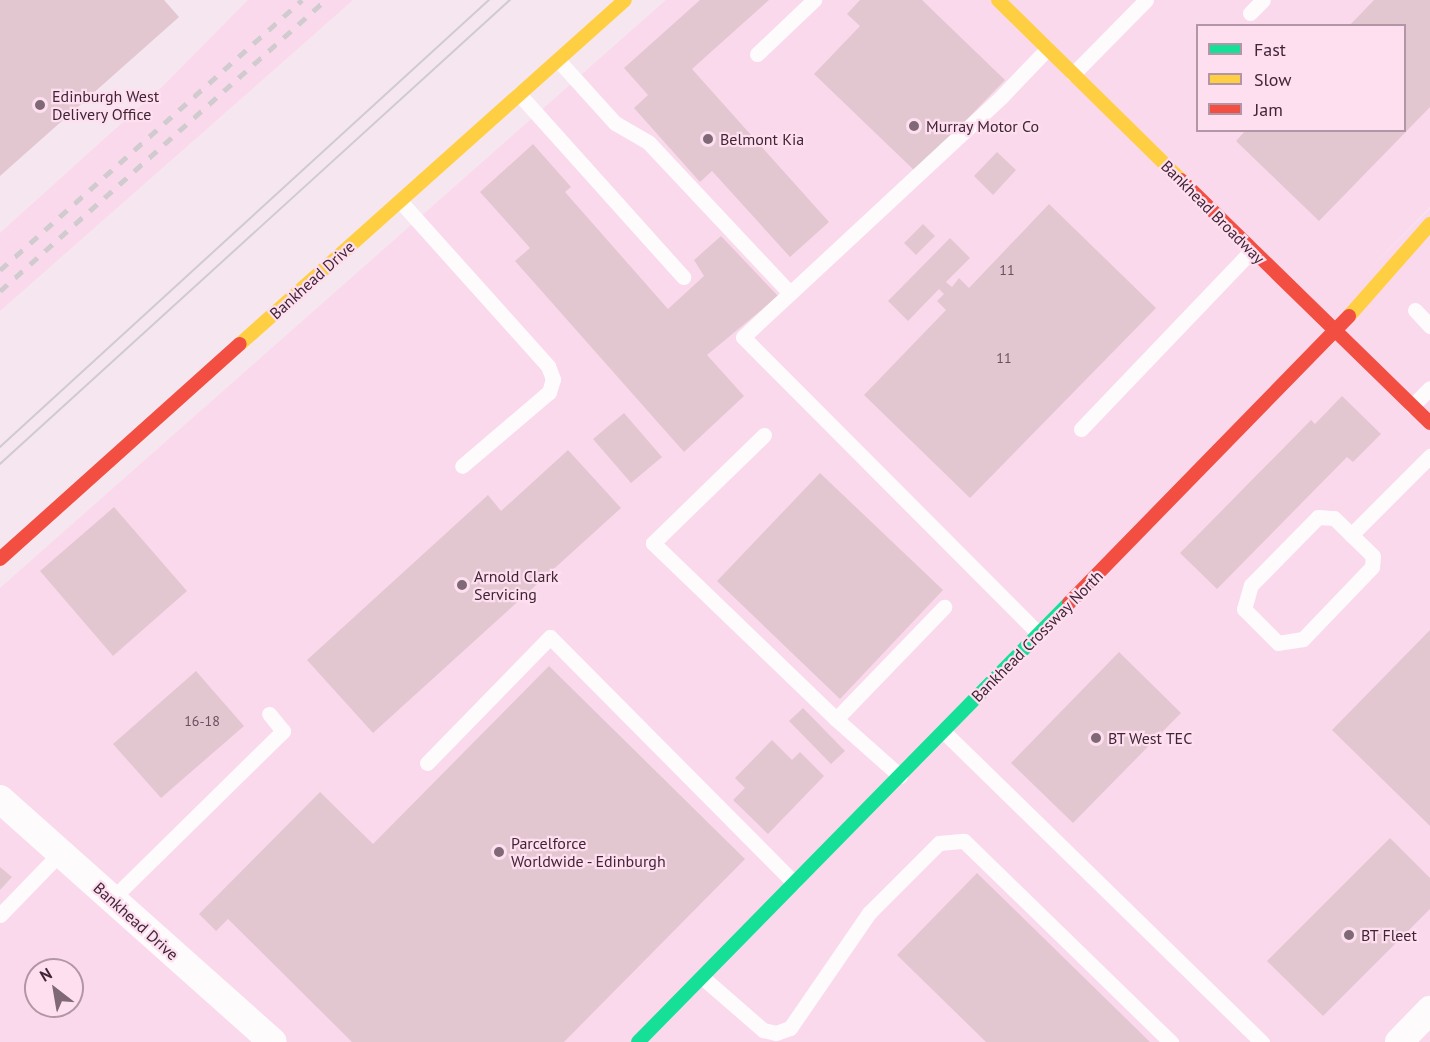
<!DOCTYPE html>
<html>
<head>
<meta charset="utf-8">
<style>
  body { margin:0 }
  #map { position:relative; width:1430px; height:1042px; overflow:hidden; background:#f6e6ef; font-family:"PT Sans",sans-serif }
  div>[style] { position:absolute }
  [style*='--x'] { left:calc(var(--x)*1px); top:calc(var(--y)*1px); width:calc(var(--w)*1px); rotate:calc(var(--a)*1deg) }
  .built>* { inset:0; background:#fbd9ec }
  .building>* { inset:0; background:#e2c7d0 }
  .lane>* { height:15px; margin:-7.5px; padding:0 7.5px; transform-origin:7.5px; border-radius:7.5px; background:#fefbfd }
  .street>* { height:28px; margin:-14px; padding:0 14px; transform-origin:14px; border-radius:14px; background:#fefbfd }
  .fast>* { height:14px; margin:-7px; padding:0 7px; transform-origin:7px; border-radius:7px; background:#16e098 }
  .slow>* { height:14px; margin:-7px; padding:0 7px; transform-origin:7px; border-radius:7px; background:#ffcf43 }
  .jam>* { height:14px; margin:-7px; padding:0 7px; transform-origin:7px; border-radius:7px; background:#f24e42 }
  .tram>* { height:1.5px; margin:-0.75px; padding:0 0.75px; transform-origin:0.75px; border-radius:0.75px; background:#d0cbce }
  .rail>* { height:4.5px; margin-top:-2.25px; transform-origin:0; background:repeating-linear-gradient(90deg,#d0cbce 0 10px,transparent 0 20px) }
  .dots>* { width:16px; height:16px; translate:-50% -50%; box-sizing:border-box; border:3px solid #fddff0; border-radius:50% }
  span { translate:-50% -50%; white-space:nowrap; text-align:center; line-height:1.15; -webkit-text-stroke:4.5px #fddff0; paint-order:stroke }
  .number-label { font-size:14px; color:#694e5c }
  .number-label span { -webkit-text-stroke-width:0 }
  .poi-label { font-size:16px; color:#412536 }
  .left { translate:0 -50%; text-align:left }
  .street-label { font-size:16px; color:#412536 }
  .legend { position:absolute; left:1196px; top:24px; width:210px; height:108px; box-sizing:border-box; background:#fddff0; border:2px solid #b295a6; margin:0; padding:8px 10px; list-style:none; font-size:18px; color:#412536 }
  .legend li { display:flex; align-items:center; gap:12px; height:30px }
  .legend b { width:30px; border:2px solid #b295a6 }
  .north { position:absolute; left:24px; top:958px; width:60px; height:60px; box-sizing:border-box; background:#fddff0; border:2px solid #b295a6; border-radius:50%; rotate:329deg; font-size:16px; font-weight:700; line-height:24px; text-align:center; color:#412536 }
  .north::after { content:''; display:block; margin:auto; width:21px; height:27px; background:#806977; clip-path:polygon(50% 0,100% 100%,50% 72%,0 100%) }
</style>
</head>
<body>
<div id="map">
  <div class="built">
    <div style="clip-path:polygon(248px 0,353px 0,0 311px,0 233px,164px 85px)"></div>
    <div style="clip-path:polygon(evenodd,666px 0,1430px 0,1430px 207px,1365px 274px,1430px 209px,1430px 1042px,0 1042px,0 588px,666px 0,1198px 26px,1404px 26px,1404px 130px,1198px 130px,1198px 26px,666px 0,36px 970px,72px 970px,72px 1006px,36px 1006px,36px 970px)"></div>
  </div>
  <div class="building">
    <div style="clip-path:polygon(0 0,164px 0,179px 17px,0 176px)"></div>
    <div style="clip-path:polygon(700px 0,769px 0,692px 69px,829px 222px,790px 257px,712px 171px,700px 182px,634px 108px,648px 95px,624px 68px)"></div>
    <div style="clip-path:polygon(860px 0,922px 0,1005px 80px,916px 172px,814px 74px,860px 26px,847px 14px)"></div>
    <div style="clip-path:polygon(1374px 0,1430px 0,1430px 107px,1319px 221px,1236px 141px,1246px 130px,1404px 130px,1404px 26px,1349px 26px)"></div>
    <div style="clip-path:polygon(533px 144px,571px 187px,565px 192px,668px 309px,704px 276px,694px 260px,721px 236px,778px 296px,707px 355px,744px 396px,684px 452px,515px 261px,530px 248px,480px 192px)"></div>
    <div style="clip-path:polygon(997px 152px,1016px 170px,993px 195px,974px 176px)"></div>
    <div style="clip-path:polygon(1049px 204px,1156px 308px,970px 498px,864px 395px,946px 310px,937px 301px,944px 294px,939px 289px,908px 321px,888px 301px,950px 238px,970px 258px,946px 282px,952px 287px,959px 278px,969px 288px)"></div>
    <div style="clip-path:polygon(923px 224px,935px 236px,916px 255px,904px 243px)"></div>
    <div style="clip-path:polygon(1342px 396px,1381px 434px,1353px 462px,1347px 457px,1217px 589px,1180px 553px,1311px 420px,1315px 424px)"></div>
    <div style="clip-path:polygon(624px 413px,662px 457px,631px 483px,593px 439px)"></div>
    <div style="clip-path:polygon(568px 450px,621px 508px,373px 733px,307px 660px,488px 495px,501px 511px)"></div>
    <div style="clip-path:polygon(820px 473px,943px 590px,840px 699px,717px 581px)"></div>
    <div style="clip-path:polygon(114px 507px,187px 591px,113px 656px,40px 571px)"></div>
    <div style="clip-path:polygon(1430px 630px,1430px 826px,1332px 730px)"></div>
    <div style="clip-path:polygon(1119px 652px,1181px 713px,1073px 823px,1011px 763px)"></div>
    <div style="clip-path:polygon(549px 666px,745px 859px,564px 1042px,352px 1042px,228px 919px,216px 931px,199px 914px,320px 792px,373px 844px)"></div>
    <div style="clip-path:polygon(196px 671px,244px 726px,161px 798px,113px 744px)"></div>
    <div style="clip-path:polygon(803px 708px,845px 751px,831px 764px,789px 721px)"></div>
    <div style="clip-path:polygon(772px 740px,792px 760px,800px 752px,824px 776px,768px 834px,733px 800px,745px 788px,735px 778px)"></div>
    <div style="clip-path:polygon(1390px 838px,1430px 878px,1430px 909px,1323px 1016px,1267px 961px)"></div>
    <div style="clip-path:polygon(0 867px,12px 877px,0 890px)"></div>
    <div style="clip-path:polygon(977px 873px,1150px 1042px,986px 1042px,897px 955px)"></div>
  </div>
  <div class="lane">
    <div style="--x:1250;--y:13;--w:18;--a:-45"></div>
    <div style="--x:757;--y:54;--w:79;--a:-43.5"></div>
    <div style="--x:558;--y:60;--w:85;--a:47.9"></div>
    <div style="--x:615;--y:123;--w:39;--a:30"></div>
    <div style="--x:649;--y:143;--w:206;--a:46.8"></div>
    <div style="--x:1073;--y:74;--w:104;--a:-45.4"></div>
    <div style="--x:519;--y:94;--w:246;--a:48.1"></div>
    <div style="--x:400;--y:201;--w:222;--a:48.1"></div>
    <div style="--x:548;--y:366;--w:14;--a:69"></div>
    <div style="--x:553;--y:379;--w:14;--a:107"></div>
    <div style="--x:549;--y:392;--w:114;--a:139.6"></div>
    <div style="--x:1415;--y:310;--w:22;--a:47"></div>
    <div style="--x:1412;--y:406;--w:25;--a:-45"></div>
    <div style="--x:1081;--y:429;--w:248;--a:-46.3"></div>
    <div style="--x:764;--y:435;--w:155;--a:135.8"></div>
    <div style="--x:653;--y:543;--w:254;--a:43.9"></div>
    <div style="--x:1318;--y:517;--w:16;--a:4"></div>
    <div style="--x:1334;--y:518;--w:54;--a:44.3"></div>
    <div style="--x:1373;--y:556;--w:11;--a:95"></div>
    <div style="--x:1372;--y:567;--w:100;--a:133.8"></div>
    <div style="--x:1303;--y:639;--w:25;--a:171"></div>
    <div style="--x:1278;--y:643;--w:48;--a:-135"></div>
    <div style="--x:1244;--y:609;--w:25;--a:-74"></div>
    <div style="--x:1251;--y:585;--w:95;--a:-45.4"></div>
    <div style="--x:1351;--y:535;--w:112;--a:-45"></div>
    <div style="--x:1039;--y:634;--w:419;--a:-134.9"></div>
    <div style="--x:743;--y:337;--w:354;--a:-42.9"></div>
    <div style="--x:1002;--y:96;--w:65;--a:-46.2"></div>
    <div style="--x:943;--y:731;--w:446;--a:44.3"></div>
    <div style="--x:427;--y:763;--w:176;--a:-45.7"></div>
    <div style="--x:550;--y:637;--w:346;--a:45.2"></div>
    <div style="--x:900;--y:776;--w:86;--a:-138.3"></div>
    <div style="--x:836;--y:719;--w:156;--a:-46"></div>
    <div style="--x:112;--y:899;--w:240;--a:-44.5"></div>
    <div style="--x:283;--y:731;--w:22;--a:-129"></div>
    <div style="--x:0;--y:915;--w:86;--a:-45.9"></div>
    <div style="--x:702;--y:977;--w:81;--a:41"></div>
    <div style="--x:763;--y:1030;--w:13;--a:13"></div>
    <div style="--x:776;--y:1033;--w:15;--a:-20"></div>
    <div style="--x:790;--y:1028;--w:140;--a:-55.5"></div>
    <div style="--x:869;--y:913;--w:99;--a:-45"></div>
    <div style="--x:939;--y:843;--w:25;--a:-5"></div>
    <div style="--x:964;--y:841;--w:289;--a:44.2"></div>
  </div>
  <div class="street">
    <div style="--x:0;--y:799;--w:365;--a:41.7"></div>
    <div style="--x:1399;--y:1042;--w:45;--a:-45.9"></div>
  </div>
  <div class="fast">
    <div style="--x:638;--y:1042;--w:615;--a:-45.53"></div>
  </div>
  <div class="slow">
    <div style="--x:998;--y:0;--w:257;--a:44.5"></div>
    <div style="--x:1349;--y:316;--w:123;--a:-48.6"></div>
    <div style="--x:240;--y:344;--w:516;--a:-41.78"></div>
  </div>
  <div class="jam">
    <div style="--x:1181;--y:180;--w:348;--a:44.3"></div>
    <div style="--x:0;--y:559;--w:322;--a:-41.9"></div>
    <div style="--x:1069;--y:603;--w:401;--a:-45.7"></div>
  </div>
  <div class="tram">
    <div style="--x:0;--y:447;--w:663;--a:-42.43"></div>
    <div style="--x:0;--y:464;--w:689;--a:-42.3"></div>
  </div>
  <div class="rail">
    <div style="--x:0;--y:270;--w:405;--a:-41.8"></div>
    <div style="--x:0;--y:291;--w:437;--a:-41.8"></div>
  </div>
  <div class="dots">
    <div style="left:40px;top:105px;background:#806977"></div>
    <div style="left:914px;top:126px;background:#806977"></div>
    <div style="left:708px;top:139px;background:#806977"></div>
    <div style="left:462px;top:585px;background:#806977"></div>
    <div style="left:1096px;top:738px;background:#806977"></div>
    <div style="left:499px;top:852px;background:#806977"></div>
    <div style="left:1349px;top:935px;background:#806977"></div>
  </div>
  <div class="number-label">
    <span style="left:1007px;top:270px">11</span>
    <span style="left:1004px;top:358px">11</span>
    <span style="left:202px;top:721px">16-18</span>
  </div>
  <div class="poi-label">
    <span class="left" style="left:52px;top:105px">Edinburgh West<br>Delivery Office</span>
    <span class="left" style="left:926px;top:126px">Murray Motor Co</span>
    <span class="left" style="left:720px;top:139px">Belmont Kia</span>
    <span class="left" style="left:474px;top:585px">Arnold Clark<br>Servicing</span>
    <span class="left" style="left:1108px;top:738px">BT West TEC</span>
    <span class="left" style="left:511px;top:852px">Parcelforce<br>Worldwide - Edinburgh</span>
    <span class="left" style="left:1361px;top:935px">BT Fleet</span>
  </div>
  <div class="street-label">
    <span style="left:1213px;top:212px;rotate:45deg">Bankhead Broadway</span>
    <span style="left:312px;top:280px;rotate:-42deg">Bankhead Drive</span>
    <span style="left:1037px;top:636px;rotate:-45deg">Bankhead Crossway North</span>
    <span style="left:136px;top:921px;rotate:42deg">Bankhead Drive</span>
  </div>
  <ul class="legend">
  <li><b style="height:8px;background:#16e098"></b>Fast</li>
  <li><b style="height:8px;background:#ffcf43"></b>Slow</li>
  <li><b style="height:8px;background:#f24e42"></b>Jam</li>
  </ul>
  <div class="north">N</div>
</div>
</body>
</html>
